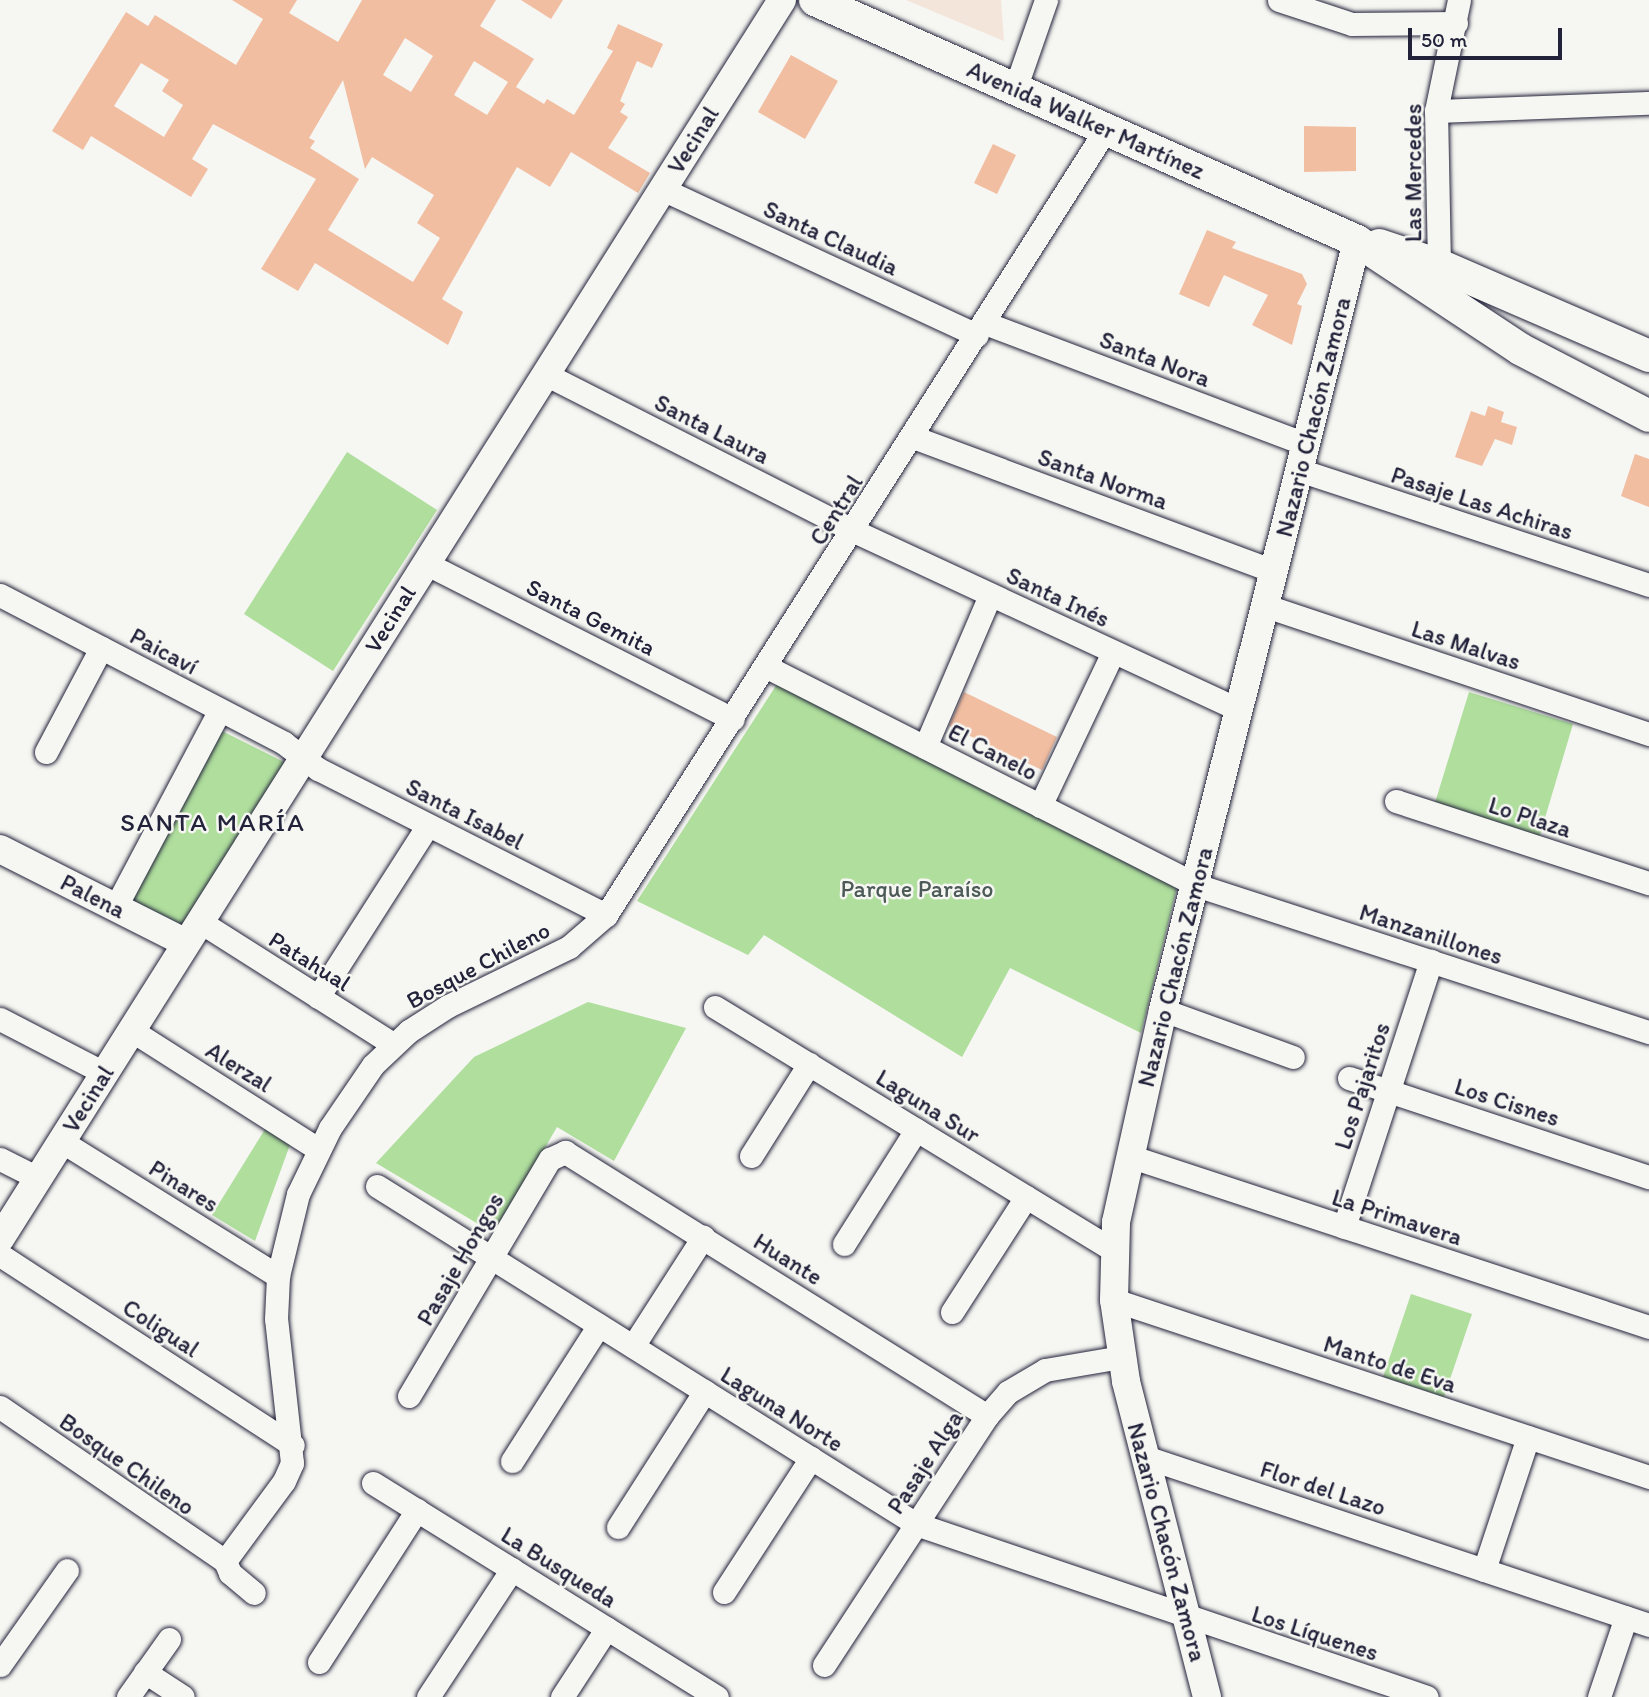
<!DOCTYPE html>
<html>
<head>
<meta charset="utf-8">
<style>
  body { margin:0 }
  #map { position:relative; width:1649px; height:1697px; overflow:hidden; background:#f6f6f2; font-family:Itim,sans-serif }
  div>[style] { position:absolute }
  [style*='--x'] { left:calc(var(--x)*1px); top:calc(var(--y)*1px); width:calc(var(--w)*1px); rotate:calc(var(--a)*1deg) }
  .built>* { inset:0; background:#f4e5da }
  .green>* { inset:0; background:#afde9d }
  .building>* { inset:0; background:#f1bea2 }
  .roads { filter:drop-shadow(0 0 2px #22223b) drop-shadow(0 0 2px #22223b) }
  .minor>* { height:23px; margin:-11.5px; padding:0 11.5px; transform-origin:11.5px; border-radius:11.5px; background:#f6f6f2 }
  .tertiary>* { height:28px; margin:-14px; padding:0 14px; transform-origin:14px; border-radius:14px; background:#f6f6f2 }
  .secondary>* { height:32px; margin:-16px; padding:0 16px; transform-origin:16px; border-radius:16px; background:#f6f6f2 }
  span { translate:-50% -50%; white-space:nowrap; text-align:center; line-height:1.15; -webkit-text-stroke:5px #f6f6f2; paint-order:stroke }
  .street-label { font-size:24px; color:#22223b }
  .park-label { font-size:24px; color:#4c5a58 }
  .neighbourhood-label { font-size:26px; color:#22223b; letter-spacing:2px }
  .scale { position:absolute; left:1408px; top:28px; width:154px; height:32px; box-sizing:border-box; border:4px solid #22223b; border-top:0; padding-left:9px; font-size:21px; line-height:24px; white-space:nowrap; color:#22223b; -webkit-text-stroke:5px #f6f6f2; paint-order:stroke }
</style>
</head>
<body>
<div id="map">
  <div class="built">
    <div style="clip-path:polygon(906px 0,1001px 0,1004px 41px)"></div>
  </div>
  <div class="green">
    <div style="clip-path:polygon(347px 452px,437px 510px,333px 671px,244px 614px)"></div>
    <div style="clip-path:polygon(777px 684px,1177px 887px,1141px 1033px,1010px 968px,962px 1057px,764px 935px,748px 955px,637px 901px)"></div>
    <div style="clip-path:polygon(1469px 692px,1573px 724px,1539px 838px,1434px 806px)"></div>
    <div style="clip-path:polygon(216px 728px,286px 763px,185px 926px,127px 898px)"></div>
    <div style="clip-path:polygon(588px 1002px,686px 1028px,614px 1161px,557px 1127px,495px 1234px,376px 1163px,474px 1057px)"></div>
    <div style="clip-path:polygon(267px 1126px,291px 1142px,255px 1241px,212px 1215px)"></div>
    <div style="clip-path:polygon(1411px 1294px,1472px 1314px,1444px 1397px,1383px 1377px)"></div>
  </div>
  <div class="building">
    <div style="clip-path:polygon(evenodd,232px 0,297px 0,289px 13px,338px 42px,362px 0,496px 0,480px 26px,534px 59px,516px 87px,544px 104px,547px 99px,574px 115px,613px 51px,607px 48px,618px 24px,663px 44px,652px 68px,637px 61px,620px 101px,625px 104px,620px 112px,628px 117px,608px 148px,650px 173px,638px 193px,571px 152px,550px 187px,517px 167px,442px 299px,463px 312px,448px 345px,315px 263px,298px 291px,261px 269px,316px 179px,213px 124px,192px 159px,208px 169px,191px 197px,91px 136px,83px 150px,52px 131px,126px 12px,148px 26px,155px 15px,236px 65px,263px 19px,232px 0,405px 38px,433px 56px,411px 92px,383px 75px,405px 38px,232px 0,474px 61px,508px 82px,487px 115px,454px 95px,474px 61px,232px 0,141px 63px,169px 80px,162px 91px,183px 105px,164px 137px,114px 106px,141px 63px,232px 0,343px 80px,365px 169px,372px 157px,434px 195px,417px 223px,440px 238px,413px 282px,328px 230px,359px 179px,310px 148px,315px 141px,309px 138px,343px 80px)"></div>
    <div style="clip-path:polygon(521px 0,563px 0,551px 19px)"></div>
    <div style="clip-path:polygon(791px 55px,838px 81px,805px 139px,758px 112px)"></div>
    <div style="clip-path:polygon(1304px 126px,1356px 127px,1356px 171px,1304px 172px)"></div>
    <div style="clip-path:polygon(993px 144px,1016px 155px,997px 194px,974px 183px)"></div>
    <div style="clip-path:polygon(1207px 230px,1236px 242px,1232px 248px,1302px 274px,1307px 284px,1297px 304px,1302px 306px,1292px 345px,1252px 325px,1268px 295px,1224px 275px,1209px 307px,1179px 294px)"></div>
    <div style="clip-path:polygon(1488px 406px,1504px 412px,1501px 422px,1517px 427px,1512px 445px,1495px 439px,1482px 466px,1455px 457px,1471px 411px,1485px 416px)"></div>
    <div style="clip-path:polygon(1635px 454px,1649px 459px,1649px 507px,1621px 496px)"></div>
    <div style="clip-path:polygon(964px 692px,1057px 737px,1042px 770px,949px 726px)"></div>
  </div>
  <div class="roads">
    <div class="minor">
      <div style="--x:1279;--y:0;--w:77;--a:18.2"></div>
      <div style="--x:1352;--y:24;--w:104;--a:-0.6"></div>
      <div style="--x:1015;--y:89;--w:94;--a:-70.8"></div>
      <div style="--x:1436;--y:111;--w:213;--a:-2.2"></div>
      <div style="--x:662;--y:189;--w:347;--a:24.9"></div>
      <div style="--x:1439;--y:265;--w:154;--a:-91.1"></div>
      <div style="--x:1436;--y:111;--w:113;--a:-78.3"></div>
      <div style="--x:985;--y:323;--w:343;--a:20.7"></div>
      <div style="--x:545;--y:374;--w:347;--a:26.9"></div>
      <div style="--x:854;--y:531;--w:425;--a:24.9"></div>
      <div style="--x:913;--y:437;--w:385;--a:20.4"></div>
      <div style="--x:1299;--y:470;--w:368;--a:18.2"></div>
      <div style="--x:425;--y:563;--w:345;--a:26.9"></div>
      <div style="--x:0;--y:595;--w:320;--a:27.5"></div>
      <div style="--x:284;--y:743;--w:43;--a:37.4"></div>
      <div style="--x:318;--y:769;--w:323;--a:26.9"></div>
      <div style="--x:1266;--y:606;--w:404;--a:18.5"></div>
      <div style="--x:767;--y:667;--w:481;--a:26.9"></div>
      <div style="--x:1196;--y:885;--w:476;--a:18"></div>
      <div style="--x:925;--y:747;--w:165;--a:-66.8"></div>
      <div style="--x:46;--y:752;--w:118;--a:-62.1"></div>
      <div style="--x:1396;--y:801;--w:266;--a:18"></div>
      <div style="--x:1040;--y:806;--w:170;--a:-64.6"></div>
      <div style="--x:115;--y:908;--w:224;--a:-62.1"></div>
      <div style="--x:199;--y:921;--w:230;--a:32.4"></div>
      <div style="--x:318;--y:997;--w:204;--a:-57.4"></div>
      <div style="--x:715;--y:1007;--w:466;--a:31.4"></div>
      <div style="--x:1163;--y:1010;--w:138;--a:19.9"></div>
      <div style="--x:0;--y:1019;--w:117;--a:27.4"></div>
      <div style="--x:131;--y:1030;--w:222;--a:32.5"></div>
      <div style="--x:1349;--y:1078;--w:316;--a:18.3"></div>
      <div style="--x:61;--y:1141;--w:256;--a:31.9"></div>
      <div style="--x:751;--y:1156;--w:109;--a:-57.8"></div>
      <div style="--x:1129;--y:1156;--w:547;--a:18.2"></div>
      <div style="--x:0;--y:1159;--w:42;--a:26.6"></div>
      <div style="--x:377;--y:1186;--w:636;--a:32.09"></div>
      <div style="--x:916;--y:1524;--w:539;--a:18.7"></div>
      <div style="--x:1344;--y:1227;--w:280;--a:-71.9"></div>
      <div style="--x:844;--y:1244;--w:135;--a:-57.7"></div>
      <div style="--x:0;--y:1255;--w:349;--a:33"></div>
      <div style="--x:1114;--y:1300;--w:564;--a:18.31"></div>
      <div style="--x:952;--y:1312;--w:137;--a:-57.2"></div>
      <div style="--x:633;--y:1346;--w:130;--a:-57.3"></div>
      <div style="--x:409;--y:1396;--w:276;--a:-59.3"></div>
      <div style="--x:550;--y:1159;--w:17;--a:-25"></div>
      <div style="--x:565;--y:1152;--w:498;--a:32"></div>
      <div style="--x:0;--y:1407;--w:273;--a:34.4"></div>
      <div style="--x:1145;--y:1457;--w:531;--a:18.43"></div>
      <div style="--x:512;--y:1461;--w:161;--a:-57.4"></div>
      <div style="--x:373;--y:1483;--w:405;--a:31.9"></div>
      <div style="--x:618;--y:1527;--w:161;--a:-57.4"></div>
      <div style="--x:225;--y:1561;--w:99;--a:-53.6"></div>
      <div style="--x:284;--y:1481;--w:20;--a:-66"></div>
      <div style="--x:292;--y:1463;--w:145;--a:-96.3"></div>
      <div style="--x:276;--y:1319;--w:43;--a:-87.3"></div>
      <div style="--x:278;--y:1276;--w:84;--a:-76.3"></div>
      <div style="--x:298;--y:1194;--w:73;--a:-64.1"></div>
      <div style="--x:330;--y:1128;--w:76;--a:-55.7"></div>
      <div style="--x:373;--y:1065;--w:50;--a:-43.4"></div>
      <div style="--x:409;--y:1031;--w:46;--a:-32.7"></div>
      <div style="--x:448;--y:1006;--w:135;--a:-26"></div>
      <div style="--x:569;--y:947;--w:49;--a:-40.9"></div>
      <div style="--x:606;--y:915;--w:932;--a:-57.54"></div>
      <div style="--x:225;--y:1561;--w:13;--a:67"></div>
      <div style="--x:230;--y:1573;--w:31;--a:40"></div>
      <div style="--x:1484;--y:1570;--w:140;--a:-71.7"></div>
      <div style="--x:724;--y:1592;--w:160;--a:-57"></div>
      <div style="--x:319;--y:1662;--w:181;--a:-57.2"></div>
      <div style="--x:0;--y:1665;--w:116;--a:-54.8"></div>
      <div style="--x:824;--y:1665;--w:298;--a:-56.8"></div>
      <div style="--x:987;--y:1416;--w:32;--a:-49"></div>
      <div style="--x:1008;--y:1392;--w:43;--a:-30.7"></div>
      <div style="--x:1045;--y:1370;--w:77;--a:-9.7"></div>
      <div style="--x:145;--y:1672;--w:45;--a:33.3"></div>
      <div style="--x:128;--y:1697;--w:71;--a:-54.7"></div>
      <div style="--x:428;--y:1697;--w:153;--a:-56.7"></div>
      <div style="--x:562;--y:1697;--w:82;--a:-56.9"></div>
      <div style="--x:1599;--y:1697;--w:84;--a:-71.4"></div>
    </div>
    <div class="tertiary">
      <div style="--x:0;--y:849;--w:208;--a:26.8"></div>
      <div style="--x:0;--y:1239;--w:1465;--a:-57.74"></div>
      <div style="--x:1207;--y:1697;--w:326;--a:-104.4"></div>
      <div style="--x:1126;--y:1381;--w:82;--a:-98.4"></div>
      <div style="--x:1114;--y:1300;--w:78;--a:-88.5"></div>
      <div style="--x:1116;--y:1222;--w:217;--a:-77.5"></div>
      <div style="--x:1163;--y:1010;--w:793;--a:-75.84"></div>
    </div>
    <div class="secondary">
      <div style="--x:815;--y:0;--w:593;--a:23.97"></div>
      <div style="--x:1357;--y:241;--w:196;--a:33.5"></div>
      <div style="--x:1520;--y:349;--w:145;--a:27.4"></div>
      <div style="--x:1379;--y:245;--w:63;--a:18.4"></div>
      <div style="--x:1439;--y:265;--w:229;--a:23.4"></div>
    </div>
  </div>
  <div class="street-label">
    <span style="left:1086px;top:120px;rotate:24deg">Avenida Walker Martínez</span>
    <span style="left:693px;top:140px;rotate:-58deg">Vecinal</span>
    <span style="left:1413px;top:173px;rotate:-90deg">Las Mercedes</span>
    <span style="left:831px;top:238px;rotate:25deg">Santa Claudia</span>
    <span style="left:1155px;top:359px;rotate:21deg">Santa Nora</span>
    <span style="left:1313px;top:417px;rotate:-76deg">Nazario Chacón Zamora</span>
    <span style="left:712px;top:429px;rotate:27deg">Santa Laura</span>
    <span style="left:1103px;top:479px;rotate:20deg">Santa Norma</span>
    <span style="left:1482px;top:503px;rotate:18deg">Pasaje Las Achiras</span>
    <span style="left:836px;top:510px;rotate:-58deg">Central</span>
    <span style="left:1058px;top:597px;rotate:25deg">Santa Inés</span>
    <span style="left:591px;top:617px;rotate:27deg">Santa Gemita</span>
    <span style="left:390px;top:619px;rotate:-58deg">Vecinal</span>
    <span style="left:1466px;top:645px;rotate:18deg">Las Malvas</span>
    <span style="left:164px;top:651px;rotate:28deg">Paicaví</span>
    <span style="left:993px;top:752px;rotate:27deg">El Canelo</span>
    <span style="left:465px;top:814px;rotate:27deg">Santa Isabel</span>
    <span style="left:1530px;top:817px;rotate:18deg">Lo Plaza</span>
    <span style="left:93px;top:896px;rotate:27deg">Palena</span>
    <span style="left:1431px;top:934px;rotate:18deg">Manzanillones</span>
    <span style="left:310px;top:961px;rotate:32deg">Patahual</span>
    <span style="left:478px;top:965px;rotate:-28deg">Bosque Chileno</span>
    <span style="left:1175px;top:967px;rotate:-76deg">Nazario Chacón Zamora</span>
    <span style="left:239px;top:1067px;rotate:32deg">Alerzal</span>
    <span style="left:1362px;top:1086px;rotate:-72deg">Los Pajaritos</span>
    <span style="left:88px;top:1099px;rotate:-58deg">Vecinal</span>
    <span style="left:1507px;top:1102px;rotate:18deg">Los Cisnes</span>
    <span style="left:928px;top:1106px;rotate:32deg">Laguna Sur</span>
    <span style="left:184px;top:1186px;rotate:32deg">Pinares</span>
    <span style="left:1397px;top:1217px;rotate:18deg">La Primavera</span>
    <span style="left:460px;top:1259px;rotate:-60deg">Pasaje Hongos</span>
    <span style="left:788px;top:1259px;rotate:32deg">Huante</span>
    <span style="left:161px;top:1328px;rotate:33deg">Coligual</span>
    <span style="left:1390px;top:1364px;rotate:18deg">Manto de Eva</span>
    <span style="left:782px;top:1409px;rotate:32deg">Laguna Norte</span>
    <span style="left:925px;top:1462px;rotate:-57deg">Pasaje Alga</span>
    <span style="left:127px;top:1464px;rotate:35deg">Bosque Chileno</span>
    <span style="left:1323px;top:1488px;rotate:18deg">Flor del Lazo</span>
    <span style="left:1167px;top:1542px;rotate:75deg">Nazario Chacón Zamora</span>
    <span style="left:559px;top:1567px;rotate:32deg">La Busqueda</span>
    <span style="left:1315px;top:1633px;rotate:18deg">Los Líquenes</span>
  </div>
  <div class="park-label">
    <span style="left:917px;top:889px">Parque Paraíso</span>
  </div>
  <div class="neighbourhood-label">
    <span style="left:213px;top:823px">SANTA MARÍA</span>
  </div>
  <div class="scale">50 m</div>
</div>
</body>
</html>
